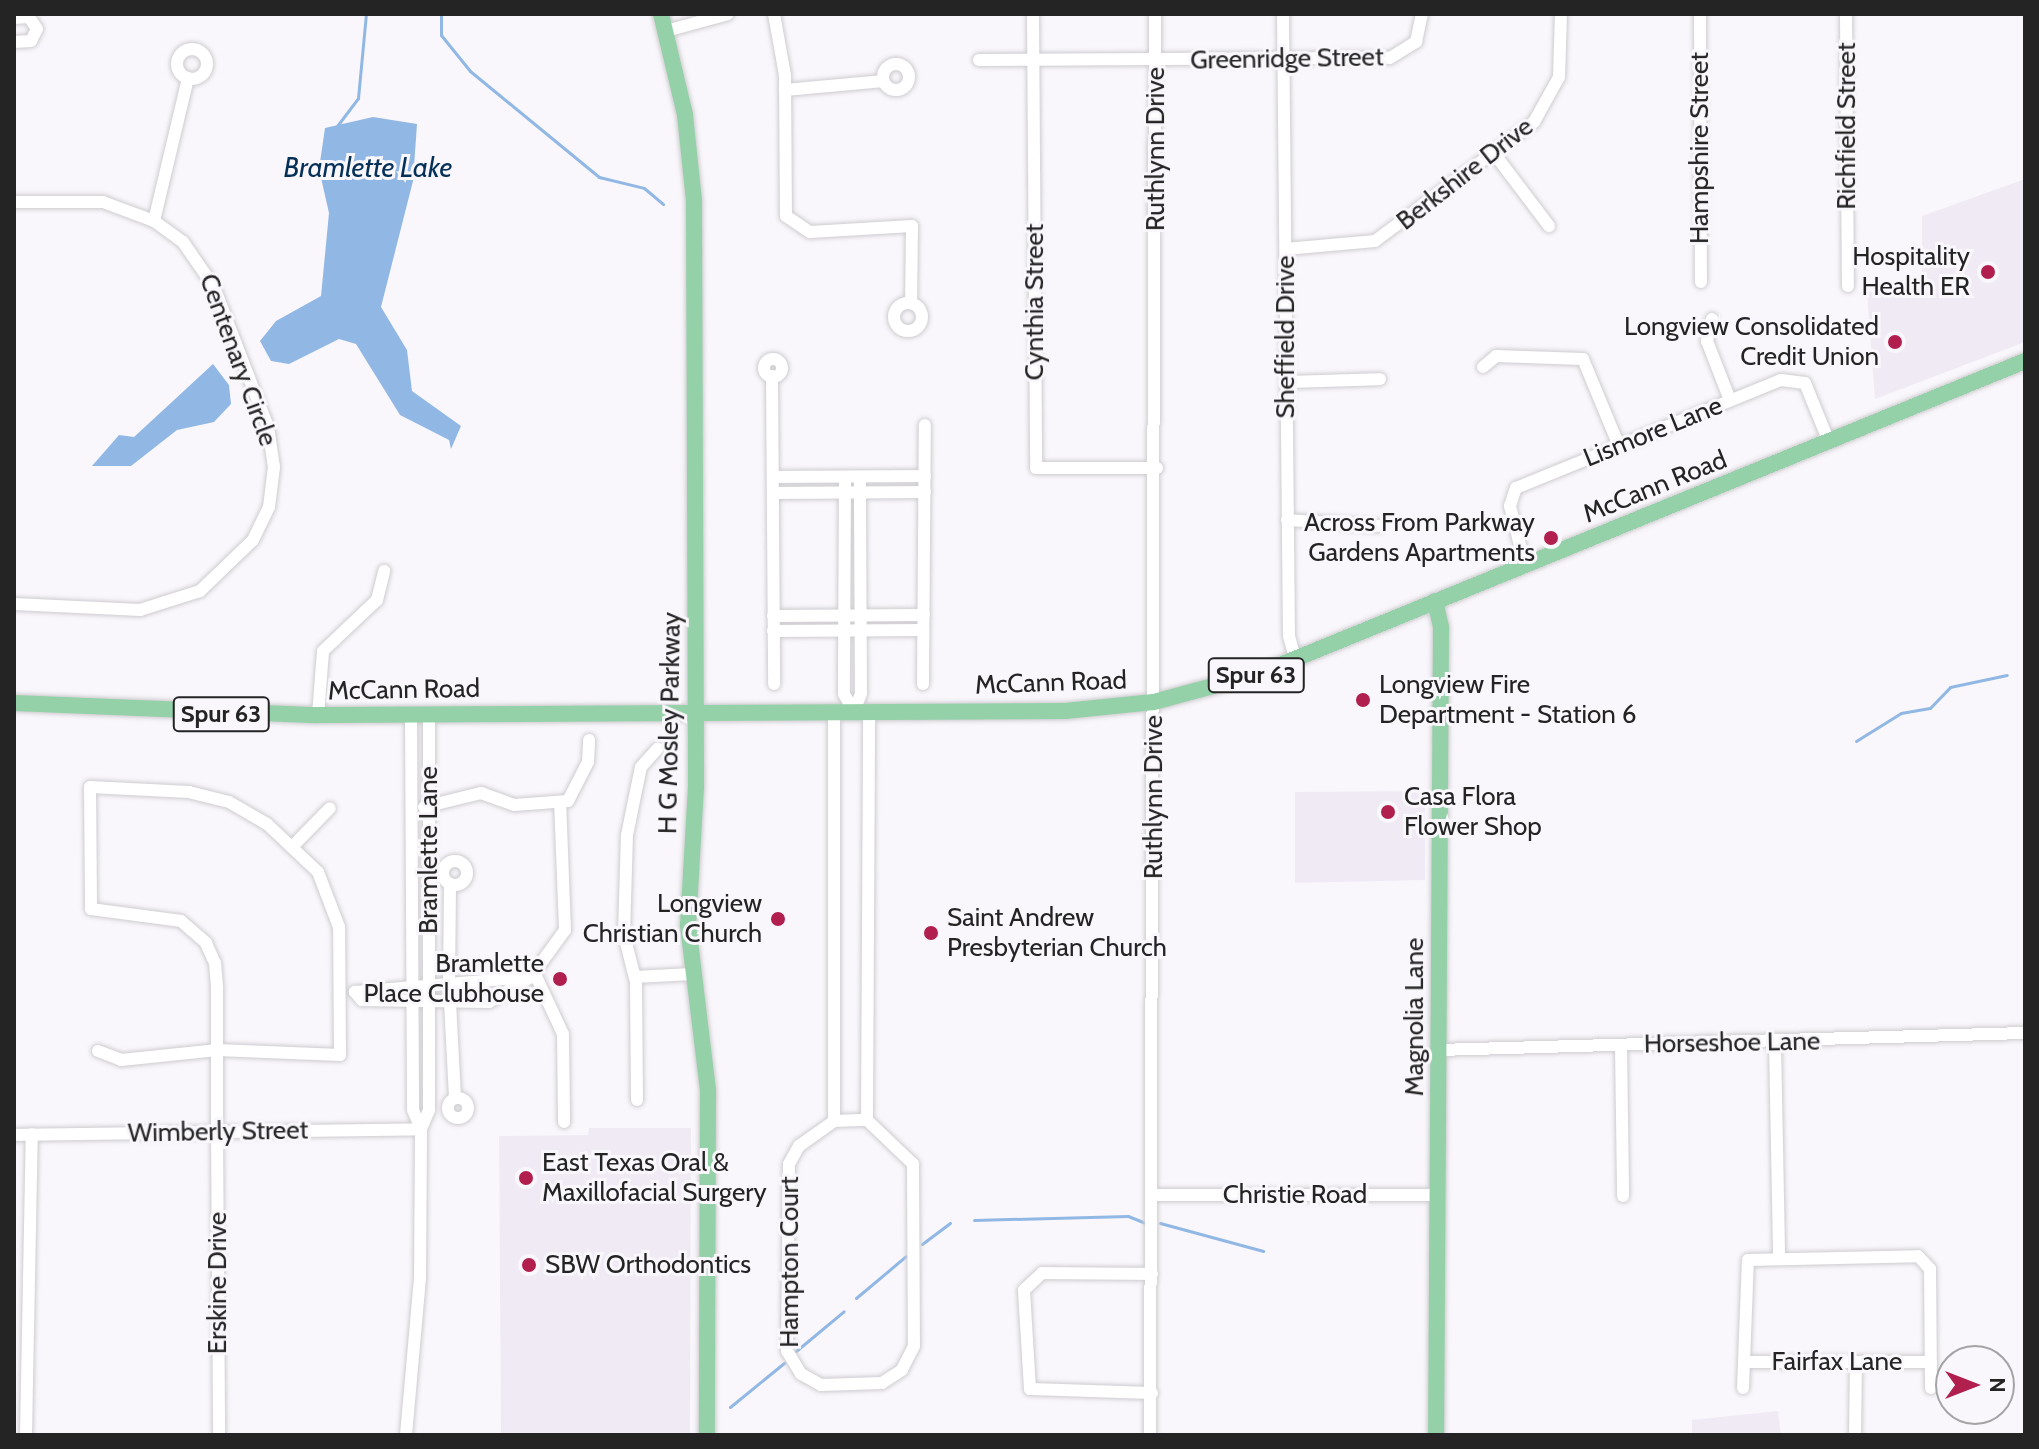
<!DOCTYPE html>
<html>
<head>
<meta charset="utf-8">
<style>
  body { margin:0 }
  #map { position:relative; width:2039px; height:1449px; overflow:hidden; background:#f9f7fb; font-family:Cabin,sans-serif }
  div>[style] { position:absolute }
  [style*='--x'] { left:calc(var(--x)*1px); top:calc(var(--y)*1px); width:calc(var(--w)*1px); rotate:calc(var(--a)*1deg) }
  .built>* { inset:0; background:#f0eaf5 }
  .water>* { inset:0; background:#91b8e4 }
  .stream>* { height:3px; margin:-1.5px; padding:0 1.5px; transform-origin:1.5px; border-radius:1.5px; background:#91b8e4 }
  .roads { filter:drop-shadow(0 0 2px #ceccd0) drop-shadow(0 0 2px #ceccd0) }
  .minor>* { height:12px; margin:-6px; padding:0 6px; transform-origin:6px; border-radius:6px; background:#fff }
  .minor>.ring { margin:-6px; padding:0; box-sizing:content-box; background:none; border:12px solid #fff; border-radius:50% }
  .major>* { height:16px; margin:-8px; padding:0 8px; transform-origin:8px; border-radius:8px; background:#95d1a8 }
  .dots>* { width:22px; height:22px; translate:-50% -50%; box-sizing:border-box; border:4px solid #f9f7fb; border-radius:50% }
  span { translate:-50% -50%; white-space:nowrap; text-align:center; line-height:1.15; -webkit-text-stroke:6px #f9f7fb; paint-order:stroke }
  .shield-label span { padding:2px 6px; background:#f9f7fb; border:2px solid; border-radius:6px; -webkit-text-stroke-width:0 }
  .shield-label { font-size:24px; color:#252425; font-weight:700 }
  .street-label { font-size:26px; color:#252425 }
  .poi-label { font-size:26px; color:#252425 }
  .right { translate:-100% -50%; text-align:right }
  .left { translate:0 -50%; text-align:left }
  .water-label { font-size:28px; color:#053058; font-style:italic }
  .frame { position:absolute; inset:0; border:16px solid #252425; pointer-events:none }
  .north { position:absolute; left:1935px; top:1345px; width:80px; height:80px; box-sizing:border-box; background:#f9f7fb; border:2px solid #a4a3a5; border-radius:50%; rotate:90deg; font-size:22px; font-weight:700; line-height:32px; text-align:center; color:#252425 }
  .north::after { content:''; display:block; margin:auto; width:28px; height:36px; background:#b01f4e; clip-path:polygon(50% 0,100% 100%,50% 72%,0 100%) }
</style>
</head>
<body>
<div id="map">
  <div class="built">
    <div style="clip-path:polygon(2025px 179px,2025px 342px,1875px 399px,1867px 292px,1922px 291px,1922px 216px)"></div>
    <div style="clip-path:polygon(1425px 791px,1425px 880px,1295px 883px,1295px 792px)"></div>
    <div style="clip-path:polygon(589px 1128px,691px 1128px,690px 1435px,501px 1435px,499px 1136px,588px 1135px)"></div>
    <div style="clip-path:polygon(1778px 1411px,1781px 1435px,1692px 1435px,1692px 1420px)"></div>
  </div>
  <div class="water">
    <div style="clip-path:polygon(373px 117px,417px 124px,413px 181px,381px 307px,407px 350px,412px 391px,461px 426px,451px 449px,449px 440px,400px 415px,356px 344px,339px 339px,289px 364px,271px 361px,260px 341px,276px 321px,321px 296px,329px 213px,319px 169px,325px 128px)"></div>
    <div style="clip-path:polygon(213px 364px,229px 385px,231px 404px,214px 422px,177px 430px,131px 466px,92px 466px,119px 435px,134px 437px)"></div>
  </div>
  <div class="stream">
    <div style="--x:441;--y:14;--w:21;--a:90"></div>
    <div style="--x:441;--y:35;--w:46;--a:51.1"></div>
    <div style="--x:470;--y:71;--w:167;--a:39.4"></div>
    <div style="--x:599;--y:177;--w:46;--a:13.7"></div>
    <div style="--x:644;--y:188;--w:25;--a:40"></div>
    <div style="--x:337;--y:126;--w:35;--a:-53"></div>
    <div style="--x:358;--y:98;--w:84;--a:-84.6"></div>
    <div style="--x:1856;--y:741;--w:53;--a:-31.9"></div>
    <div style="--x:1901;--y:713;--w:29;--a:-10"></div>
    <div style="--x:1930;--y:708;--w:29;--a:-46"></div>
    <div style="--x:1950;--y:687;--w:58;--a:-11.9"></div>
    <div style="--x:974;--y:1220;--w:154;--a:-1.5"></div>
    <div style="--x:1128;--y:1216;--w:18;--a:22"></div>
    <div style="--x:1160;--y:1223;--w:107;--a:15.2"></div>
    <div style="--x:922;--y:1244;--w:35;--a:-37"></div>
    <div style="--x:856;--y:1298;--w:65;--a:-40"></div>
    <div style="--x:796;--y:1351;--w:62;--a:-39.8"></div>
    <div style="--x:730;--y:1407;--w:70;--a:-39.2"></div>
  </div>
  <div class="roads">
    <div class="minor">
      <div style="--x:774;--y:14;--w:62;--a:79.8"></div>
      <div style="--x:785;--y:75;--w:141;--a:89.6"></div>
      <div style="--x:786;--y:216;--w:29;--a:34"></div>
      <div style="--x:810;--y:232;--w:102;--a:-3.4"></div>
      <div style="--x:912;--y:226;--w:77;--a:90.7"></div>
      <div style="--x:1033;--y:14;--w:454;--a:89.6"></div>
      <div style="--x:1036;--y:468;--w:121;--a:0"></div>
      <div style="--x:1283;--y:14;--w:622;--a:89.45"></div>
      <div style="--x:1289;--y:636;--w:24;--a:75"></div>
      <div style="--x:1700;--y:14;--w:268;--a:89.8"></div>
      <div style="--x:1846;--y:14;--w:272;--a:89.6"></div>
      <div style="--x:14;--y:18;--w:15;--a:-4"></div>
      <div style="--x:29;--y:17;--w:14;--a:56"></div>
      <div style="--x:37;--y:29;--w:13;--a:117"></div>
      <div style="--x:31;--y:41;--w:17;--a:177"></div>
      <div style="--x:666;--y:31;--w:64;--a:-15.3"></div>
      <div class="ring" style="left:177px;top:49px;width:18px;height:18px"></div>
      <div style="--x:979;--y:60;--w:411;--a:-0.3"></div>
      <div style="--x:1390;--y:58;--w:31;--a:-32"></div>
      <div style="--x:1416;--y:42;--w:29;--a:-78"></div>
      <div class="ring" style="left:883px;top:64px;width:14px;height:14px"></div>
      <div style="--x:785;--y:90;--w:99;--a:-5.2"></div>
      <div style="--x:1493;--y:152;--w:93;--a:52.9"></div>
      <div style="--x:14;--y:202;--w:89;--a:0"></div>
      <div style="--x:103;--y:202;--w:54;--a:20.4"></div>
      <div style="--x:154;--y:221;--w:36;--a:36"></div>
      <div style="--x:183;--y:242;--w:55;--a:55.4"></div>
      <div style="--x:214;--y:287;--w:150;--a:68.9"></div>
      <div style="--x:268;--y:427;--w:40;--a:81.5"></div>
      <div style="--x:274;--y:467;--w:40;--a:97.1"></div>
      <div style="--x:269;--y:507;--w:37;--a:116"></div>
      <div style="--x:253;--y:540;--w:74;--a:136.1"></div>
      <div style="--x:200;--y:591;--w:63;--a:162.4"></div>
      <div style="--x:140;--y:610;--w:126;--a:-177.3"></div>
      <div style="--x:154;--y:221;--w:147;--a:-76.6"></div>
      <div style="--x:1286;--y:249;--w:89;--a:-5.1"></div>
      <div style="--x:1375;--y:241;--w:199;--a:-36.8"></div>
      <div style="--x:1534;--y:122;--w:51;--a:-60.9"></div>
      <div style="--x:1559;--y:77;--w:63;--a:-88.2"></div>
      <div class="ring" style="left:894px;top:303px;width:16px;height:16px"></div>
      <div style="--x:1712;--y:319;--w:23;--a:103"></div>
      <div style="--x:1707;--y:341;--w:63;--a:68.7"></div>
      <div class="ring" style="left:764px;top:359px;width:6px;height:6px"></div>
      <div style="--x:1483;--y:367;--w:17;--a:-40"></div>
      <div style="--x:1496;--y:356;--w:87;--a:2"></div>
      <div style="--x:1583;--y:359;--w:94;--a:67.5"></div>
      <div style="--x:772;--y:376;--w:308;--a:89.6"></div>
      <div style="--x:1287;--y:382;--w:93;--a:-1.8"></div>
      <div style="--x:773;--y:477;--w:152;--a:-0.4"></div>
      <div style="--x:845;--y:477;--w:217;--a:90.3"></div>
      <div style="--x:844;--y:694;--w:20;--a:60"></div>
      <div style="--x:773;--y:493;--w:152;--a:-0.4"></div>
      <div style="--x:1287;--y:520;--w:92;--a:3.7"></div>
      <div style="--x:1525;--y:565;--w:61;--a:-104.3"></div>
      <div style="--x:1510;--y:506;--w:19;--a:-72"></div>
      <div style="--x:1516;--y:488;--w:286;--a:-22.2"></div>
      <div style="--x:1781;--y:380;--w:24;--a:7"></div>
      <div style="--x:1805;--y:383;--w:64;--a:67.9"></div>
      <div style="--x:773;--y:616;--w:151;--a:-0.4"></div>
      <div style="--x:773;--y:631;--w:150;--a:-0.4"></div>
      <div style="--x:923;--y:684;--w:259;--a:-89.6"></div>
      <div style="--x:854;--y:711;--w:18;--a:-68"></div>
      <div style="--x:861;--y:694;--w:217;--a:-90.3"></div>
      <div style="--x:834;--y:712;--w:409;--a:90"></div>
      <div style="--x:411;--y:714;--w:396;--a:89.7"></div>
      <div style="--x:413;--y:1110;--w:21;--a:67"></div>
      <div style="--x:318;--y:715;--w:64;--a:-85.5"></div>
      <div style="--x:323;--y:651;--w:74;--a:-43.4"></div>
      <div style="--x:377;--y:600;--w:30;--a:-76"></div>
      <div style="--x:424;--y:807;--w:59;--a:-13.8"></div>
      <div style="--x:481;--y:793;--w:35;--a:20"></div>
      <div style="--x:514;--y:805;--w:54;--a:-4.2"></div>
      <div style="--x:568;--y:801;--w:44;--a:-62.9"></div>
      <div style="--x:588;--y:762;--w:22;--a:-87"></div>
      <div style="--x:292;--y:847;--w:54;--a:-45.7"></div>
      <div class="ring" style="left:443px;top:861px;width:12px;height:12px"></div>
      <div style="--x:535;--y:974;--w:66;--a:65"></div>
      <div style="--x:563;--y:1034;--w:88;--a:89.3"></div>
      <div style="--x:531;--y:977;--w:49;--a:149.2"></div>
      <div style="--x:489;--y:1002;--w:127;--a:-179.1"></div>
      <div style="--x:362;--y:1000;--w:11;--a:-131"></div>
      <div style="--x:355;--y:992;--w:177;--a:-4.9"></div>
      <div style="--x:531;--y:977;--w:58;--a:-54.1"></div>
      <div style="--x:565;--y:930;--w:128;--a:-92.2"></div>
      <div style="--x:635;--y:977;--w:57;--a:-3"></div>
      <div style="--x:449;--y:982;--w:98;--a:-89.4"></div>
      <div style="--x:450;--y:1002;--w:96;--a:87"></div>
      <div style="--x:1775;--y:1042;--w:215;--a:88.9"></div>
      <div style="--x:1621;--y:1045;--w:151;--a:89.2"></div>
      <div style="--x:1438;--y:1050;--w:587;--a:-1.66"></div>
      <div style="--x:98;--y:1051;--w:25;--a:21"></div>
      <div style="--x:121;--y:1060;--w:97;--a:-5.9"></div>
      <div style="--x:217;--y:1050;--w:123;--a:2.3"></div>
      <div style="--x:340;--y:1055;--w:128;--a:-90.4"></div>
      <div style="--x:339;--y:927;--w:59;--a:-110.9"></div>
      <div style="--x:318;--y:872;--w:70;--a:-136.7"></div>
      <div style="--x:267;--y:824;--w:44;--a:-149.9"></div>
      <div style="--x:229;--y:802;--w:41;--a:-166"></div>
      <div style="--x:189;--y:792;--w:99;--a:-177.1"></div>
      <div style="--x:90;--y:787;--w:122;--a:89.5"></div>
      <div style="--x:91;--y:909;--w:91;--a:7.6"></div>
      <div style="--x:181;--y:921;--w:33;--a:41"></div>
      <div style="--x:206;--y:943;--w:22;--a:66"></div>
      <div style="--x:215;--y:963;--w:25;--a:85"></div>
      <div style="--x:217;--y:988;--w:143;--a:90"></div>
      <div style="--x:217;--y:1131;--w:304;--a:89.6"></div>
      <div class="ring" style="left:448px;top:1098px;width:8px;height:8px"></div>
      <div style="--x:637;--y:1100;--w:118;--a:-90.5"></div>
      <div style="--x:636;--y:982;--w:49;--a:-104.3"></div>
      <div style="--x:624;--y:935;--w:100;--a:-88.3"></div>
      <div style="--x:627;--y:835;--w:69;--a:-78.4"></div>
      <div style="--x:641;--y:767;--w:25;--a:-48"></div>
      <div style="--x:867;--y:1120;--w:64;--a:43.7"></div>
      <div style="--x:913;--y:1164;--w:182;--a:89.7"></div>
      <div style="--x:914;--y:1346;--w:27;--a:117"></div>
      <div style="--x:902;--y:1370;--w:24;--a:147"></div>
      <div style="--x:882;--y:1383;--w:61;--a:178.1"></div>
      <div style="--x:821;--y:1385;--w:23;--a:-151"></div>
      <div style="--x:801;--y:1374;--w:27;--a:-121"></div>
      <div style="--x:787;--y:1351;--w:187;--a:-89.4"></div>
      <div style="--x:789;--y:1164;--w:21;--a:-61"></div>
      <div style="--x:799;--y:1146;--w:43;--a:-35.5"></div>
      <div style="--x:834;--y:1121;--w:33;--a:-2"></div>
      <div style="--x:867;--y:1120;--w:409;--a:-89.7"></div>
      <div style="--x:14;--y:1135;--w:407;--a:-0.8"></div>
      <div style="--x:1152;--y:1195;--w:285;--a:0"></div>
      <div style="--x:1744;--y:1362;--w:187;--a:0"></div>
      <div style="--x:1743;--y:1388;--w:128;--a:-87.8"></div>
      <div style="--x:1748;--y:1260;--w:170;--a:-1.3"></div>
      <div style="--x:1918;--y:1256;--w:18;--a:47"></div>
      <div style="--x:1930;--y:1269;--w:119;--a:89.5"></div>
      <div style="--x:1152;--y:1393;--w:122;--a:-178.1"></div>
      <div style="--x:1030;--y:1389;--w:99;--a:-93.5"></div>
      <div style="--x:1024;--y:1290;--w:25;--a:-43"></div>
      <div style="--x:1042;--y:1273;--w:110;--a:0.5"></div>
      <div style="--x:26;--y:1435;--w:301;--a:-88.9"></div>
      <div style="--x:406;--y:1435;--w:157;--a:-84.9"></div>
      <div style="--x:420;--y:1279;--w:150;--a:-89.6"></div>
      <div style="--x:421;--y:1129;--w:21;--a:-67"></div>
      <div style="--x:429;--y:1110;--w:397;--a:-90"></div>
      <div style="--x:1150;--y:1435;--w:1421;--a:-89.8"></div>
      <div style="--x:1855;--y:1435;--w:73;--a:-89.2"></div>
    </div>
    <div class="major">
      <div style="--x:661;--y:14;--w:104;--a:76.6"></div>
      <div style="--x:685;--y:115;--w:86;--a:84"></div>
      <div style="--x:694;--y:201;--w:586;--a:89.8"></div>
      <div style="--x:696;--y:787;--w:138;--a:93.3"></div>
      <div style="--x:688;--y:925;--w:166;--a:83.1"></div>
      <div style="--x:708;--y:1090;--w:345;--a:90.2"></div>
      <div style="--x:1435;--y:601;--w:28;--a:77"></div>
      <div style="--x:1441;--y:628;--w:807;--a:90.35"></div>
      <div style="--x:14;--y:703;--w:304;--a:2.3"></div>
      <div style="--x:318;--y:715;--w:747;--a:-0.31"></div>
      <div style="--x:1065;--y:711;--w:89;--a:-5.8"></div>
      <div style="--x:1154;--y:702;--w:108;--a:-15.1"></div>
      <div style="--x:1258;--y:674;--w:828;--a:-22.2"></div>
    </div>
  </div>
  <div class="dots">
    <div style="left:1988px;top:272px;background:#b01f4e"></div>
    <div style="left:1895px;top:342px;background:#b01f4e"></div>
    <div style="left:1551px;top:538px;background:#b01f4e"></div>
    <div style="left:1363px;top:700px;background:#b01f4e"></div>
    <div style="left:1388px;top:812px;background:#b01f4e"></div>
    <div style="left:778px;top:919px;background:#b01f4e"></div>
    <div style="left:931px;top:933px;background:#b01f4e"></div>
    <div style="left:560px;top:979px;background:#b01f4e"></div>
    <div style="left:526px;top:1178px;background:#b01f4e"></div>
    <div style="left:529px;top:1265px;background:#b01f4e"></div>
  </div>
  <div class="shield-label">
    <span style="left:1256px;top:675px">Spur 63</span>
    <span style="left:221px;top:714px">Spur 63</span>
  </div>
  <div class="street-label">
    <span style="left:1287px;top:59px;rotate:-1deg">Greenridge Street</span>
    <span style="left:1847px;top:126px;rotate:-90deg">Richfield Street</span>
    <span style="left:1700px;top:148px;rotate:-90deg">Hampshire Street</span>
    <span style="left:1156px;top:149px;rotate:-90deg">Ruthlynn Drive</span>
    <span style="left:1465px;top:174px;rotate:-38deg">Berkshire Drive</span>
    <span style="left:1035px;top:302px;rotate:-90deg">Cynthia Street</span>
    <span style="left:1286px;top:337px;rotate:-90deg">Sheffield Drive</span>
    <span style="left:238px;top:360px;rotate:70deg">Centenary Circle</span>
    <span style="left:1653px;top:432px;rotate:-22deg">Lismore Lane</span>
    <span style="left:1655px;top:487px;rotate:-22deg">McCann Road</span>
    <span style="left:1051px;top:683px;rotate:-2deg">McCann Road</span>
    <span style="left:404px;top:690px;rotate:-1deg">McCann Road</span>
    <span style="left:670px;top:723px;rotate:-89deg">H G Mosley Parkway</span>
    <span style="left:1154px;top:797px;rotate:-90deg">Ruthlynn Drive</span>
    <span style="left:429px;top:850px;rotate:-90deg">Bramlette Lane</span>
    <span style="left:1415px;top:1017px;rotate:-90deg">Magnolia Lane</span>
    <span style="left:1732px;top:1043px;rotate:-1deg">Horseshoe Lane</span>
    <span style="left:218px;top:1132px;rotate:-1deg">Wimberly Street</span>
    <span style="left:1295px;top:1195px">Christie Road</span>
    <span style="left:790px;top:1262px;rotate:-90deg">Hampton Court</span>
    <span style="left:218px;top:1283px;rotate:-90deg">Erskine Drive</span>
    <span style="left:1837px;top:1362px">Fairfax Lane</span>
  </div>
  <div class="poi-label">
    <span class="right" style="left:1970px;top:272px">Hospitality<br>Health ER</span>
    <span class="right" style="left:1879px;top:342px">Longview Consolidated<br>Credit Union</span>
    <span class="right" style="left:1535px;top:538px">Across From Parkway<br>Gardens Apartments</span>
    <span class="left" style="left:1379px;top:700px">Longview Fire<br>Department - Station 6</span>
    <span class="left" style="left:1404px;top:812px">Casa Flora<br>Flower Shop</span>
    <span class="right" style="left:762px;top:919px">Longview<br>Christian Church</span>
    <span class="left" style="left:947px;top:933px">Saint Andrew<br>Presbyterian Church</span>
    <span class="right" style="left:544px;top:979px">Bramlette<br>Place Clubhouse</span>
    <span class="left" style="left:542px;top:1178px">East Texas Oral &amp;<br>Maxillofacial Surgery</span>
    <span class="left" style="left:545px;top:1265px">SBW Orthodontics</span>
  </div>
  <div class="water-label">
    <span style="left:368px;top:167px">Bramlette Lake</span>
  </div>
  <div class="frame"></div>
  <div class="north">N</div>
</div>
</body>
</html>
